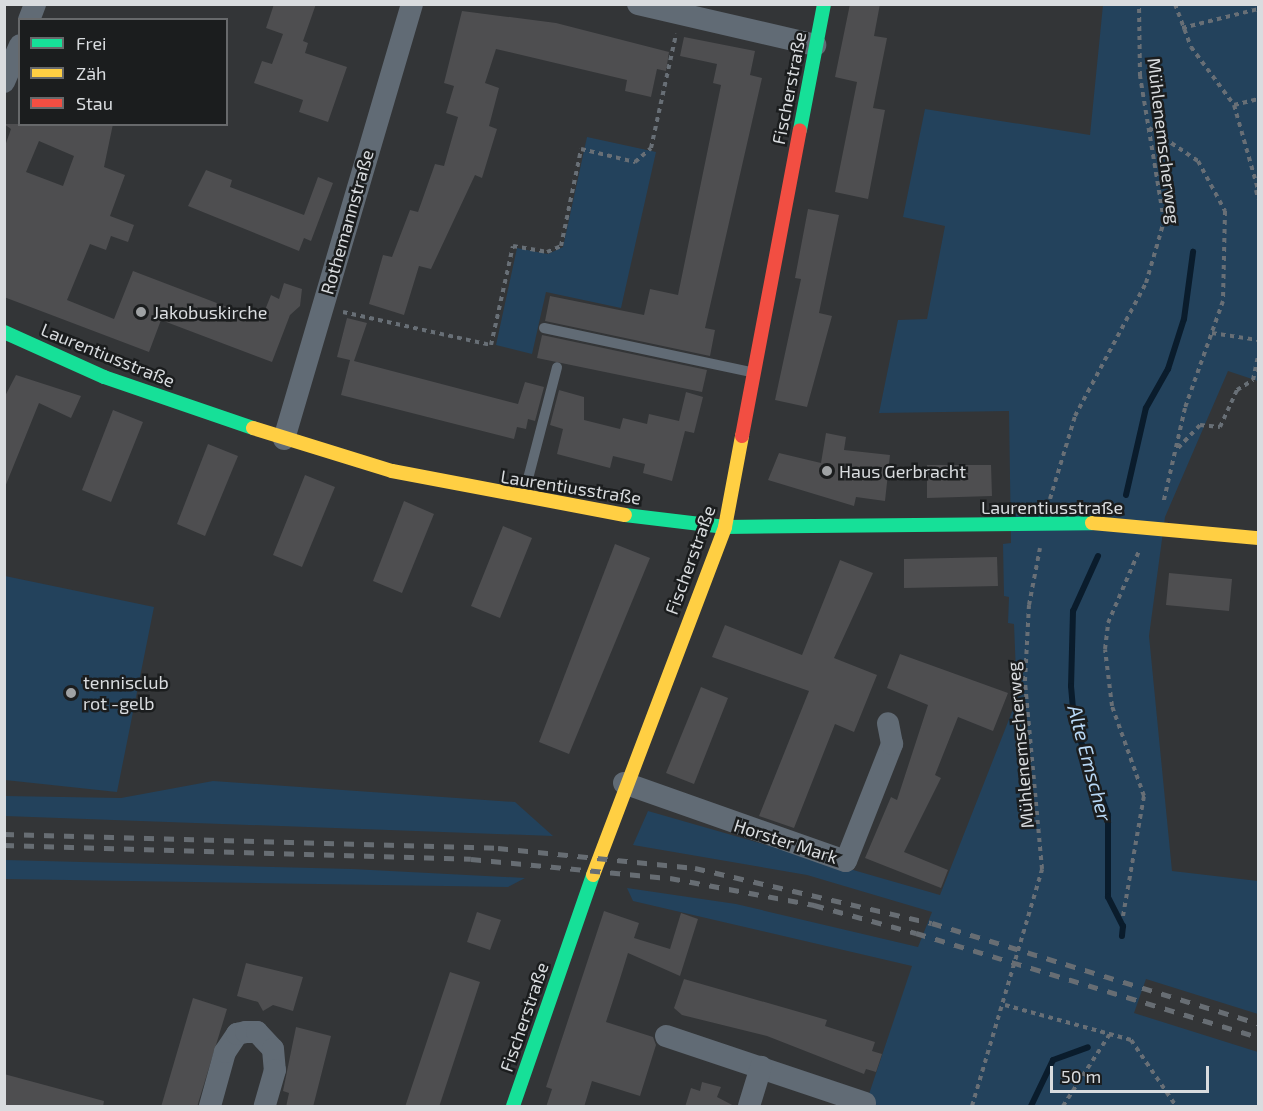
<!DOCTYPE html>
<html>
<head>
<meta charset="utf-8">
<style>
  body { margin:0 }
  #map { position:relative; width:1263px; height:1111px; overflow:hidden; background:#333537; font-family:"Exo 2",sans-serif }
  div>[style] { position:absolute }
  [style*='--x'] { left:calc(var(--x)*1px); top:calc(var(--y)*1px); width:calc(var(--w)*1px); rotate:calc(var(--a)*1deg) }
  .green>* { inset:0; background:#23425c }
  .stream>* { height:6px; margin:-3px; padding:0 3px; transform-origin:3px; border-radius:3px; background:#0a1c2c }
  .building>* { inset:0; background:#4e4e50 }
  .path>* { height:4px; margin-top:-2px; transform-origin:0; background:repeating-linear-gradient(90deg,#686f76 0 4.5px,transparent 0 9px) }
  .lane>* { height:10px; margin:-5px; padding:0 5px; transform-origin:5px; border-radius:5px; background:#616b75 }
  .street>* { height:22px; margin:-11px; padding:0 11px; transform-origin:11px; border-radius:11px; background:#616b75 }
  .fast>* { height:14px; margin:-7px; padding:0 7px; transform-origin:7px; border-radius:7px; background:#16e098 }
  .slow>* { height:14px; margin:-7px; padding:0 7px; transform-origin:7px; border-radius:7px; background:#ffcf43 }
  .jam>* { height:14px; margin:-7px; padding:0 7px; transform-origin:7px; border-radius:7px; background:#f24e42 }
  .rail>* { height:4.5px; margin-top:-2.25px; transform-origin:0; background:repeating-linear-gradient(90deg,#676d73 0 10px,transparent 0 20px) }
  .dots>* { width:16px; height:16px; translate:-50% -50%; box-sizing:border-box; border:3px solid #1b1d1e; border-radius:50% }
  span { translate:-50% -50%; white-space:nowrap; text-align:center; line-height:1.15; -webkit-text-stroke:5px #1b1d1e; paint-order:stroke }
  .street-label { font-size:18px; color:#d9dcdf }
  .poi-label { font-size:18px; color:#d9dcdf }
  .left { translate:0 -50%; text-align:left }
  .water-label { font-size:20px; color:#b8d8f6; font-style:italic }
  .frame { position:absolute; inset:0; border:6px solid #d9dcdf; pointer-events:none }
  .legend { position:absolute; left:18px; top:18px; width:210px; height:108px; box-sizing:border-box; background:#1b1d1e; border:2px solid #67696b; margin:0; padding:8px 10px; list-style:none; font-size:18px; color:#d9dcdf }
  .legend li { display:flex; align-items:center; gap:12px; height:30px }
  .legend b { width:30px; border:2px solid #67696b }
  .scale { position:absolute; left:1050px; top:1066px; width:159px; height:27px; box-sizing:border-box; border:3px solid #d9dcdf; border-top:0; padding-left:8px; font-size:18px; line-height:21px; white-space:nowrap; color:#d9dcdf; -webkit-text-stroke:4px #1b1d1e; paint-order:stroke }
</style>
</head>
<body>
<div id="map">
  <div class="green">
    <div style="clip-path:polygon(1103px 5px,1258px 5px,1258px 381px,1228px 371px,1165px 517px,1149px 636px,1172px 871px,1258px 881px,1258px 1014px,1146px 979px,1134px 1013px,1258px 1052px,1258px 1106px,865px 1106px,912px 966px,633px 901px,627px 888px,736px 904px,918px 947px,932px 912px,807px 875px,633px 845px,648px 811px,940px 895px,1017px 699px,1014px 624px,1008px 623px,1009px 597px,1004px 596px,1003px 544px,1011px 543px,1009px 411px,879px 413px,898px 320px,927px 319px,945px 226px,903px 217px,925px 109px,1090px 135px)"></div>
    <div style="clip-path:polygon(587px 137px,656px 152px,621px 308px,546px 292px,532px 354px,496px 345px,517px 248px,548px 254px,563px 247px)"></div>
    <div style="clip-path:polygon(5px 576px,154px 607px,117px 792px,5px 780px)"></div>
    <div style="clip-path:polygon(213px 781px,515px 802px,553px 836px,5px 816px,5px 796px,121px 798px)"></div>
    <div style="clip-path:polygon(5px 860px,352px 869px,525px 878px,508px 887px,5px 879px)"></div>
  </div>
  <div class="stream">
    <div style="--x:1126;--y:495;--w:89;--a:-77.1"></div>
    <div style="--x:1146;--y:408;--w:45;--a:-60.6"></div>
    <div style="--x:1168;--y:369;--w:52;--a:-72.3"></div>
    <div style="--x:1184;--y:319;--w:68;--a:-82.3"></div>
    <div style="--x:1098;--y:556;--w:60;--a:114.4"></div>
    <div style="--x:1073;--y:611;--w:75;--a:91.5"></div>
    <div style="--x:1071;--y:686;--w:37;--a:85"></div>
    <div style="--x:1074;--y:723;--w:98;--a:69.7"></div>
    <div style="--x:1108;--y:815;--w:82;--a:90"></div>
    <div style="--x:1108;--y:897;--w:33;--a:63"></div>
    <div style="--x:1123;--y:926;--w:10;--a:96"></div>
    <div style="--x:1031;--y:1106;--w:51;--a:-64.4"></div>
    <div style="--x:1053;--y:1060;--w:37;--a:-20"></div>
  </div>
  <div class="building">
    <div style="clip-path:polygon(274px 4px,316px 4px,303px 41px,308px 43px,305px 53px,347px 67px,328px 122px,299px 112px,303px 100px,254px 83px,262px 61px,272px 64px,283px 34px,266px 28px)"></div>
    <div style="clip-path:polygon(850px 4px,880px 4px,874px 36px,887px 38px,873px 108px,885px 110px,868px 199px,835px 192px,857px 82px,835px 77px)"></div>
    <div style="clip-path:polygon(462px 11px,556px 23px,669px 52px,666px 71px,657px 69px,651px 97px,625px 91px,627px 80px,496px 49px,485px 83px,499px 88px,489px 126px,497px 129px,482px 178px,475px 175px,431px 269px,419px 266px,404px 315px,369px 304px,383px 255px,392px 257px,410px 210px,418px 212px,435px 164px,444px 166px,458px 117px,446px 113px,454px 86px,444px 83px)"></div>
    <div style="clip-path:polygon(684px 37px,755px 51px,750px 75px,762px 78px,705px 328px,715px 330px,710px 356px,545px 321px,550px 296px,644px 315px,650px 289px,678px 295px,721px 85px,713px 83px,717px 64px,680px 56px)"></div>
    <div style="clip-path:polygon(evenodd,4px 124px,113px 124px,104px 167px,125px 175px,110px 216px,134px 225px,128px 242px,111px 236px,106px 250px,90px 244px,67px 300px,114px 319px,133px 271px,261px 320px,271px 295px,279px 299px,284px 283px,302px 289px,300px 306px,290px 315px,272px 362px,161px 320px,149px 352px,4px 297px,5px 146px,11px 129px,4px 124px,39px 141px,74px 156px,63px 186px,26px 172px,39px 141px)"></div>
    <div style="clip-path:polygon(206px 170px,232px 180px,230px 187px,304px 215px,318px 177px,333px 183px,311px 241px,304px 238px,299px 251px,188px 206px)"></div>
    <div style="clip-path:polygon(808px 209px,839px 215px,819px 313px,832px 316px,807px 407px,775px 400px,801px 279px,795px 278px)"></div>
    <div style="clip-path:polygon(347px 318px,367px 323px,354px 361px,518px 404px,525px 382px,544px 387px,535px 421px,528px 419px,526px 429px,517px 427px,514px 439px,341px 395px,350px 360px,337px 357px)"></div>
    <div style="clip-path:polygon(542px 335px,707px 370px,702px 392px,537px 358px)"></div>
    <div style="clip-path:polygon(16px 375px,81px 396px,71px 418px,39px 403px,5px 487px,4px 398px)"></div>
    <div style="clip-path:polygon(559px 390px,584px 397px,584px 420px,620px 429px,623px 418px,647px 424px,649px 414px,679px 421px,686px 392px,703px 397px,694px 433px,685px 431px,672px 481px,643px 473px,645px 464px,613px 456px,610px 468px,557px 454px,563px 429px,550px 425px)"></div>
    <div style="clip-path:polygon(113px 410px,143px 422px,111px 502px,82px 490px)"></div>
    <div style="clip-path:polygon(826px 433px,846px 437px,844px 450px,890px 455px,885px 501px,856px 497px,854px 506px,768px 480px,779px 453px,821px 463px)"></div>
    <div style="clip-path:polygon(208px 444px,238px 456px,205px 536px,177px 524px)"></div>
    <div style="clip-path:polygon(927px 465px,991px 465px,992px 496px,927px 498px)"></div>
    <div style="clip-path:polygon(305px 475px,335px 487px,302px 567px,273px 555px)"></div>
    <div style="clip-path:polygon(404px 501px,434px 514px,402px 593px,373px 581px)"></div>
    <div style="clip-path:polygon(503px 526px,532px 538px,500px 618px,471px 606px)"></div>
    <div style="clip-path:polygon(615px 544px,650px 558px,569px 754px,539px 742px)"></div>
    <div style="clip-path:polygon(997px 557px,998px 586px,904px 588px,904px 559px)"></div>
    <div style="clip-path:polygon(840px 560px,873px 573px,834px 658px,877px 675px,854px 732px,835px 724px,794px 828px,759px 816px,809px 691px,712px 657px,725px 625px,802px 655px)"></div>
    <div style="clip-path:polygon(1169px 573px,1232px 579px,1229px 611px,1166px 605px)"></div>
    <div style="clip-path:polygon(900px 654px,1008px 693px,993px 731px,958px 717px,935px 775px,941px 778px,904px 852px,948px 870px,941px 888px,865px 858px,891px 797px,897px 800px,928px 705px,887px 688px)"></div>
    <div style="clip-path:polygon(701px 687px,728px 698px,694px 784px,666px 773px)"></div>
    <div style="clip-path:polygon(604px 911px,639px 923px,634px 938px,670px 949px,681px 913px,698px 919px,680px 976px,628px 953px,619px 982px,606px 1022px,653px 1037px,656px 1045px,640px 1096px,592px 1081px,584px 1107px,546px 1107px,552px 1089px,546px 1087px)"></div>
    <div style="clip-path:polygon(477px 912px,501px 920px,490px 950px,467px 942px)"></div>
    <div style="clip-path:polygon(246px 963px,303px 977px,293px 1011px,273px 1005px,263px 1011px,258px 1002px,237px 996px)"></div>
    <div style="clip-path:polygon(450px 972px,480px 982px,461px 1040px,439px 1107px,405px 1107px)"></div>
    <div style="clip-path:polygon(684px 979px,827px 1020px,825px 1026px,875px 1042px,872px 1051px,882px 1054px,876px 1072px,866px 1069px,864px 1074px,767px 1036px,682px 1015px,674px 1008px)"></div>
    <div style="clip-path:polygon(193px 998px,227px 1009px,197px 1107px,161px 1107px)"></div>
    <div style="clip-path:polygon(296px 1027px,331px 1036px,313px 1107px,286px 1107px,289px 1093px,283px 1091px)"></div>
    <div style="clip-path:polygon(4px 1074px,104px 1101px,103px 1107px,4px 1107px)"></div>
    <div style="clip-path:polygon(702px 1082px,721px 1087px,717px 1097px,736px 1107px,685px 1107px,691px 1088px,700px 1091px)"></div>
  </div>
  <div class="path">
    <div style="--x:1175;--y:4;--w:46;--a:69.6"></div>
    <div style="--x:1191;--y:47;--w:72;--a:53.4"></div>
    <div style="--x:1234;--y:105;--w:25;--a:-14"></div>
    <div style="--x:1182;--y:28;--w:78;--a:-14"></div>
    <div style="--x:1234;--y:105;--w:87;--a:74.1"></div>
    <div style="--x:1149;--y:128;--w:59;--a:34"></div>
    <div style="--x:1198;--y:161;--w:57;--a:61.6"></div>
    <div style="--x:1225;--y:211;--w:90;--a:91.3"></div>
    <div style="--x:1223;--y:301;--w:114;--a:109.6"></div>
    <div style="--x:1185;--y:408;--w:98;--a:102.9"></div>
    <div style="--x:1256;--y:190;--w:9;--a:77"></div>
    <div style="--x:343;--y:312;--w:152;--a:12.6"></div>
    <div style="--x:491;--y:345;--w:101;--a:-77.5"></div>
    <div style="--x:513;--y:246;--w:35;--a:10"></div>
    <div style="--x:547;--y:252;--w:15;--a:-23"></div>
    <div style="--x:561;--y:246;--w:99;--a:-78.3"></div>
    <div style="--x:581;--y:149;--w:56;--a:13.5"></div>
    <div style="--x:635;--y:162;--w:21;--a:-41"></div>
    <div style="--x:651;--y:148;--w:117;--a:-77.6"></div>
    <div style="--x:1212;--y:333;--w:47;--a:8.7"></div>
    <div style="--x:1178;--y:448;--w:32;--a:-46"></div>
    <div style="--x:1200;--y:425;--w:20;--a:6"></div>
    <div style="--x:1220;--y:427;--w:41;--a:-65.3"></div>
    <div style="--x:1237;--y:390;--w:19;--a:-32"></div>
    <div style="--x:1253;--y:380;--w:24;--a:-78"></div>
    <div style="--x:1050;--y:499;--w:87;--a:-73.2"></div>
    <div style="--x:1075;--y:416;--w:151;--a:-61.9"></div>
    <div style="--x:1146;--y:283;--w:65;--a:-73.8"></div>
    <div style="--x:1164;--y:221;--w:147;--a:-99.4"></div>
    <div style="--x:1140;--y:76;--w:72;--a:-90.8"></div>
    <div style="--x:1123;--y:916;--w:122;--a:-80.1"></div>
    <div style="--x:1144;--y:796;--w:96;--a:-109.6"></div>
    <div style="--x:1112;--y:706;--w:57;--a:-97"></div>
    <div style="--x:1105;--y:649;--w:26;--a:-83"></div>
    <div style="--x:1108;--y:623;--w:78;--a:-66.7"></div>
    <div style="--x:1005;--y:1005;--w:131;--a:15.5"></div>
    <div style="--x:1131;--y:1040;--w:80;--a:55.7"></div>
    <div style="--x:972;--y:1106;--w:247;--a:-73.5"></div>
    <div style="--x:1042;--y:869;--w:189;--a:-95.2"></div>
    <div style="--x:1025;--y:681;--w:76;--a:-87"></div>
    <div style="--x:1029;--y:605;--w:58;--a:-79.1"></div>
    <div style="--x:1063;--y:1106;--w:86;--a:-56.9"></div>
  </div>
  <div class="lane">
    <div style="--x:544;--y:328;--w:212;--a:12"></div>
    <div style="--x:524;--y:494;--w:131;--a:-75.4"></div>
  </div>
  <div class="street">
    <div style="--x:638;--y:4;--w:182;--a:13"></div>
    <div style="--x:29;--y:20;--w:17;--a:-69"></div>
    <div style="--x:4;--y:82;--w:40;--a:-66.6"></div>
    <div style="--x:284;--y:439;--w:453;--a:-73.6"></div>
    <div style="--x:624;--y:783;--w:235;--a:19.4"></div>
    <div style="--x:846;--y:861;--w:126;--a:-68.5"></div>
    <div style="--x:892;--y:744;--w:21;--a:-101"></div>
    <div style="--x:666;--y:1036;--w:210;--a:18.6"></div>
    <div style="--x:210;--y:1106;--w:56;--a:-74.5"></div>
    <div style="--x:225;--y:1052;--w:22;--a:-56"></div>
    <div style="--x:237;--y:1034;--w:9;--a:-13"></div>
    <div style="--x:246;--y:1032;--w:11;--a:0"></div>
    <div style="--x:257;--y:1032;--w:23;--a:47"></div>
    <div style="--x:273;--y:1049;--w:21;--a:85"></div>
    <div style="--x:275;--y:1070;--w:37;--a:106"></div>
    <div style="--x:749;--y:1106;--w:41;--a:-72.9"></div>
  </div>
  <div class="fast">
    <div style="--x:800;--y:130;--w:128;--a:-79.2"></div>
    <div style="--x:4;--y:332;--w:110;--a:24.2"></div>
    <div style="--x:104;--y:377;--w:157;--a:18.9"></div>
    <div style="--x:625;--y:515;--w:101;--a:6.8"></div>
    <div style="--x:725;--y:527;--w:367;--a:-0.6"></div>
    <div style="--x:513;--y:1106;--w:244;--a:-70.9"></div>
  </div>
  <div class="slow">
    <div style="--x:253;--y:428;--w:145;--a:17.2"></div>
    <div style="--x:392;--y:471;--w:237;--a:10.7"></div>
    <div style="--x:1092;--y:523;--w:167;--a:5.2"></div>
    <div style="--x:593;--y:875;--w:372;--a:-69.2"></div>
    <div style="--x:725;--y:527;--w:93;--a:-79.4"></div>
  </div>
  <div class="jam">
    <div style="--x:742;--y:436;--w:311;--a:-79.3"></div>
  </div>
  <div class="rail">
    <div style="--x:4;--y:834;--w:494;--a:1.6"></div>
    <div style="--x:498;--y:848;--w:198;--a:5.8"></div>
    <div style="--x:695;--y:868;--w:243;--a:13.1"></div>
    <div style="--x:932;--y:923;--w:341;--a:17.1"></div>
    <div style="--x:4;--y:845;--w:467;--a:1.7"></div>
    <div style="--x:471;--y:859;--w:200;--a:5.5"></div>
    <div style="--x:670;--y:878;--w:147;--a:10.6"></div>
    <div style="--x:814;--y:905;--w:106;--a:15.4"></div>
    <div style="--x:916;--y:933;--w:357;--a:16.9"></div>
  </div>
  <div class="dots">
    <div style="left:141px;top:312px;background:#9fa2a4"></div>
    <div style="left:827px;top:471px;background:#9fa2a4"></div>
    <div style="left:71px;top:693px;background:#9fa2a4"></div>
  </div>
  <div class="street-label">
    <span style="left:789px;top:88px;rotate:-79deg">Fischerstraße</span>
    <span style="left:1164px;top:141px;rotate:83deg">Mühlenemscherweg</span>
    <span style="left:347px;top:222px;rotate:-74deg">Rothemannstraße</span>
    <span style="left:108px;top:355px;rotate:22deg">Laurentiusstraße</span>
    <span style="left:571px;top:487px;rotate:9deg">Laurentiusstraße</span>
    <span style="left:1052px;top:507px">Laurentiusstraße</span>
    <span style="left:690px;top:560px;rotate:-70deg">Fischerstraße</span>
    <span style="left:1020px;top:745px;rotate:-95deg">Mühlenemscherweg</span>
    <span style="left:786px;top:841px;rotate:18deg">Horster Mark</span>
    <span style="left:524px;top:1017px;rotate:-71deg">Fischerstraße</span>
  </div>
  <div class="poi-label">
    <span class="left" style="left:153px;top:312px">Jakobuskirche</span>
    <span class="left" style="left:839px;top:471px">Haus Gerbracht</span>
    <span class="left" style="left:83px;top:693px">tennisclub<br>rot -gelb</span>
  </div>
  <div class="water-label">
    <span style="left:1090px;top:763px;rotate:75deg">Alte Emscher</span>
  </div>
  <div class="frame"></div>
  <ul class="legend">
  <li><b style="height:8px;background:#16e098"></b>Frei</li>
  <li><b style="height:8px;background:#ffcf43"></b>Zäh</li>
  <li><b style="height:8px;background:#f24e42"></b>Stau</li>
  </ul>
  <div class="scale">50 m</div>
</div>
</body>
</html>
